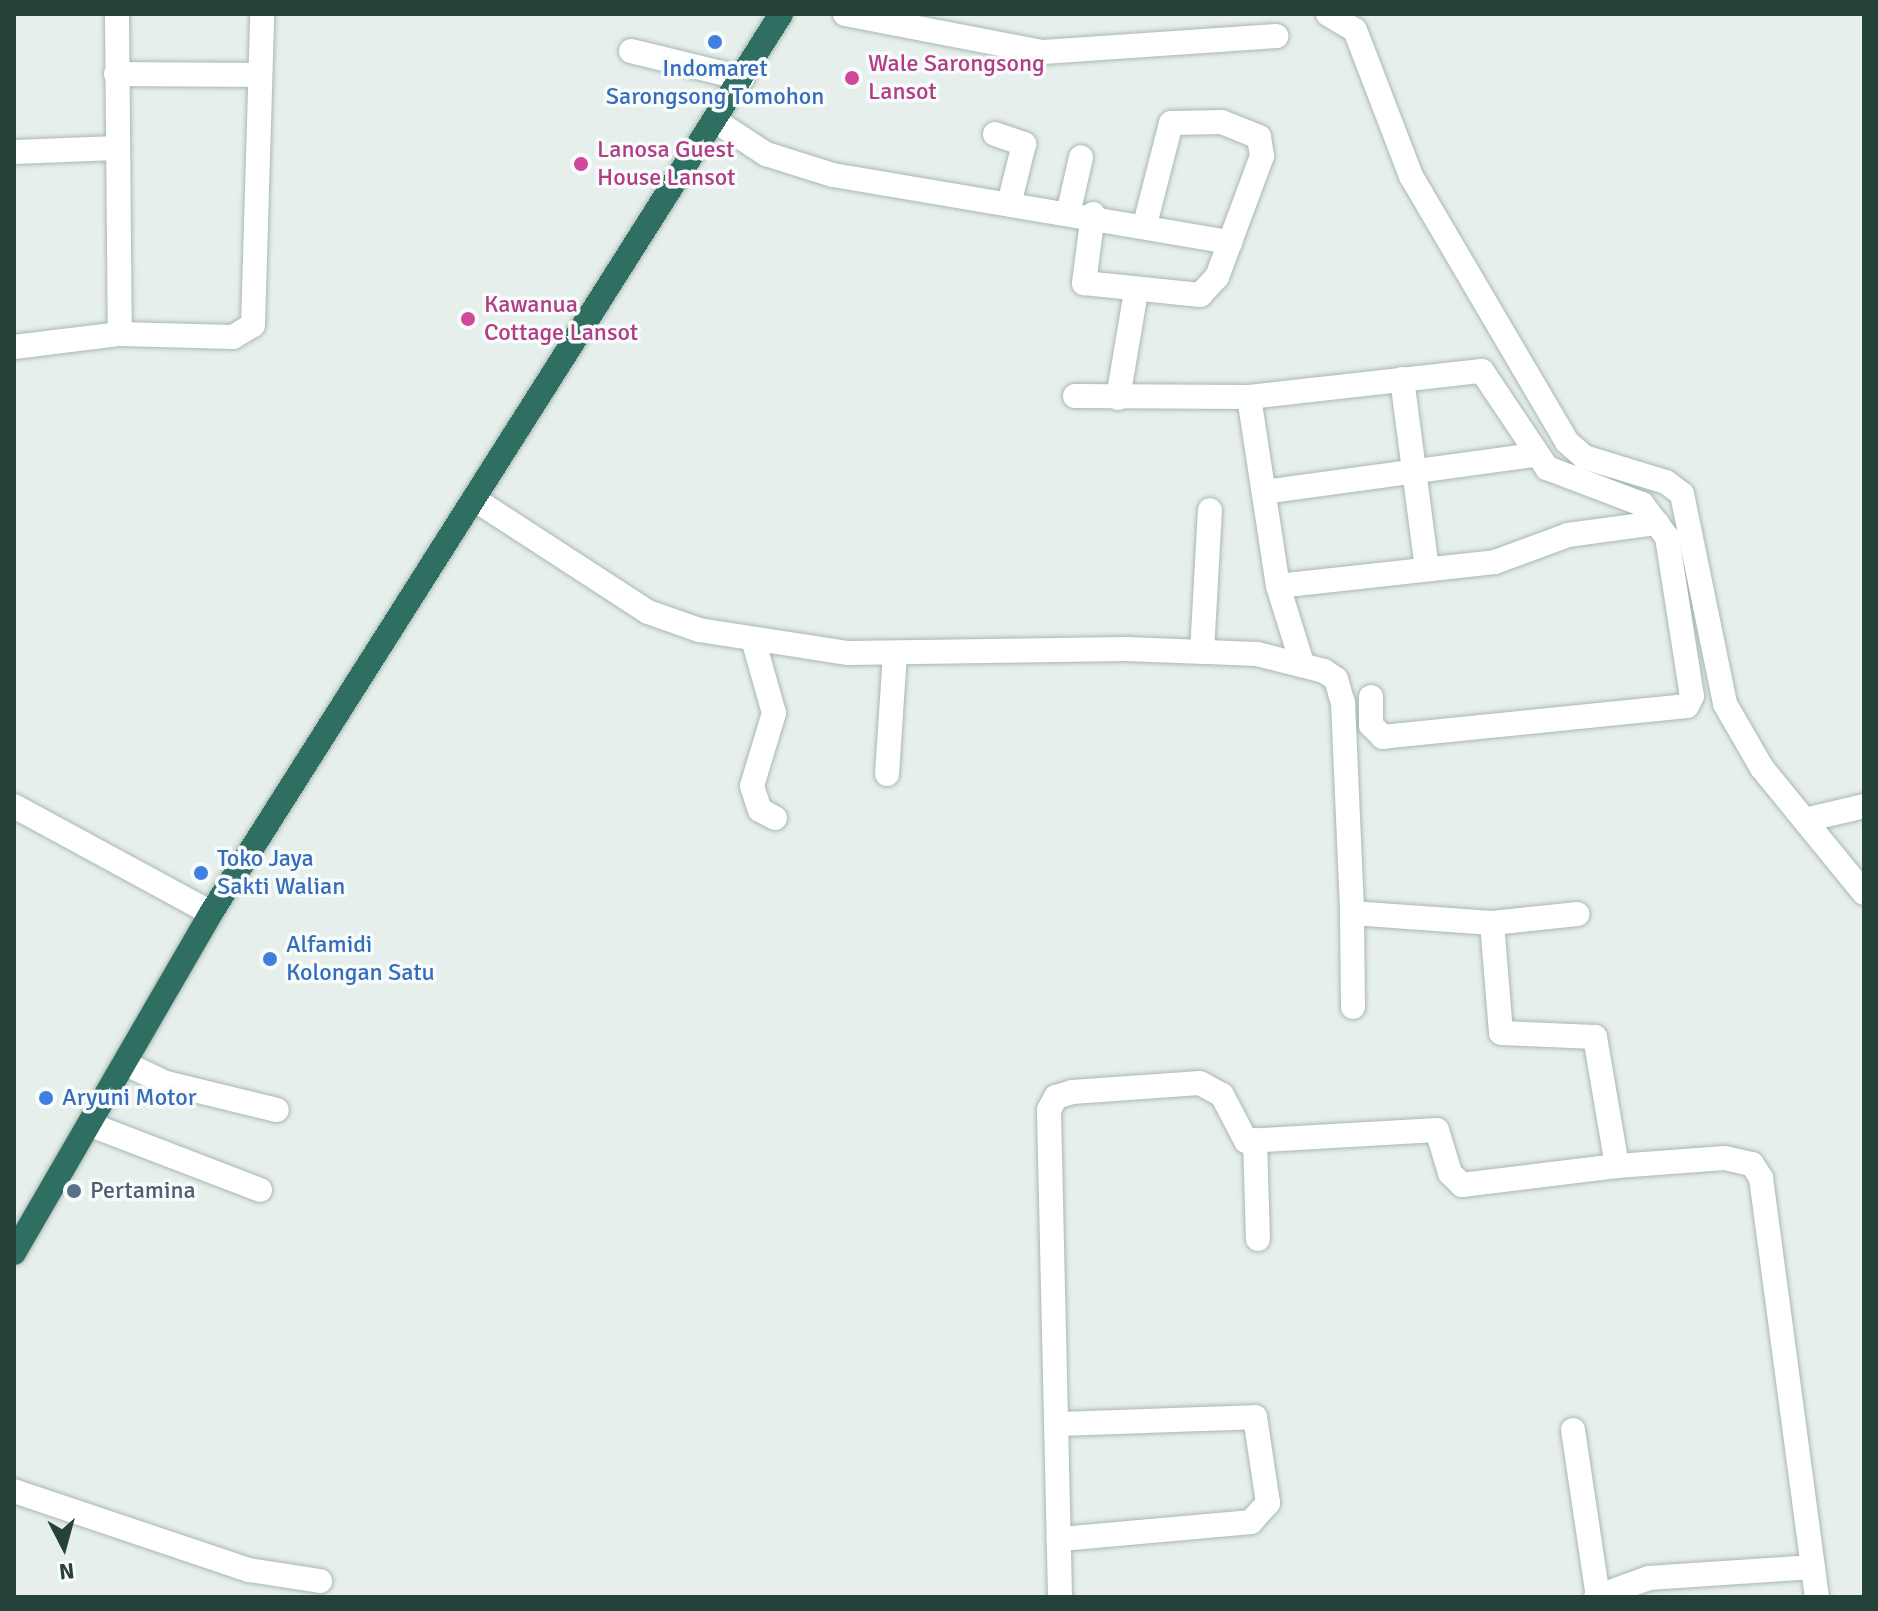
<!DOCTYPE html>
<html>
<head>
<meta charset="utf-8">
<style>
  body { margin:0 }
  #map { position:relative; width:1878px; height:1611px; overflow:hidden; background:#e6efeb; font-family:Signika,sans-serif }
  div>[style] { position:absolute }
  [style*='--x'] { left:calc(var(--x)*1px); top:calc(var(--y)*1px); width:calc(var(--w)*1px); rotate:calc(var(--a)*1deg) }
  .roads { filter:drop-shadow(0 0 2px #a8b8b2) drop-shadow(0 0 2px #a8b8b2) }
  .minor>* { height:24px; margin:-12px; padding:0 12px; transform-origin:12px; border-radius:12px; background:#fff }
  .highway>* { height:24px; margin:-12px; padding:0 12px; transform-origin:12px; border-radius:12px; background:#2f6f62 }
  .dots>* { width:22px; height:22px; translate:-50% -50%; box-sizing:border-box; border:4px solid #f7fbf9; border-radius:50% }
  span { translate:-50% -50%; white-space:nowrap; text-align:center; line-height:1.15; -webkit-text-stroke:7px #f7fbf9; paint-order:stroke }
  .hotel-label { font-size:24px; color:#b23c85 }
  .left { translate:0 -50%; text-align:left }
  .shop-label { font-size:24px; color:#366cbe }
  .service-label { font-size:24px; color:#4e5e75 }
  .frame { position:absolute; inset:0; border:16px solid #24423a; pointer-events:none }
  .north { position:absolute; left:24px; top:1507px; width:80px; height:80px; -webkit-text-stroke:6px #f7fbf9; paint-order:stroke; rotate:174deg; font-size:22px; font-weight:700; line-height:32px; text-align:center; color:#24423a }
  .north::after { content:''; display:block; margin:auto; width:28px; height:36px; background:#24423a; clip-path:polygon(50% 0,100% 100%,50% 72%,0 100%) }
</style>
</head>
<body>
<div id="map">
  <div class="roads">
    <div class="minor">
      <div style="--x:117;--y:14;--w:320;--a:89.5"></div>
      <div style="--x:845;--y:14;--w:202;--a:10.9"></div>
      <div style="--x:1043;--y:52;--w:234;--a:-3.9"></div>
      <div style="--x:1328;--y:14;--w:31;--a:31"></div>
      <div style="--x:1355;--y:30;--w:156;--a:69"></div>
      <div style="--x:1411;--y:176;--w:308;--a:59.6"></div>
      <div style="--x:1567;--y:442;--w:23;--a:41"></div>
      <div style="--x:1584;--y:457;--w:86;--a:17"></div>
      <div style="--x:1666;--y:482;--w:20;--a:37"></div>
      <div style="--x:1682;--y:494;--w:214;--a:78.4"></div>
      <div style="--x:1725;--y:704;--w:74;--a:60"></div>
      <div style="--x:1762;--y:768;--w:161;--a:50.8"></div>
      <div style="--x:631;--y:51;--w:115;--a:13.6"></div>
      <div style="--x:116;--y:74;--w:143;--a:0.4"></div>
      <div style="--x:717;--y:122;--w:59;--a:33.1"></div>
      <div style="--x:766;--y:154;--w:70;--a:17.4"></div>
      <div style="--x:833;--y:175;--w:403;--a:9.6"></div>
      <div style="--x:995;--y:134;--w:31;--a:19"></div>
      <div style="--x:1024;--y:144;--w:58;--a:104"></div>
      <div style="--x:14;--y:152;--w:103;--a:-2.2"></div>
      <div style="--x:1069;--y:210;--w:54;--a:-77.2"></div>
      <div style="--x:1093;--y:214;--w:70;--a:97.4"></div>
      <div style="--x:1084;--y:283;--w:117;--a:5.9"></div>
      <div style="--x:1200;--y:295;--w:25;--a:-47"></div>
      <div style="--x:1217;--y:277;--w:129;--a:-69.6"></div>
      <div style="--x:1262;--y:156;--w:19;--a:-99"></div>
      <div style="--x:1259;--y:137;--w:40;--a:-158"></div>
      <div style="--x:1222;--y:122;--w:51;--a:178.9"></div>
      <div style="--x:1171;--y:123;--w:104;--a:104.4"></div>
      <div style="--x:14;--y:347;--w:107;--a:-7"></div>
      <div style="--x:120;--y:334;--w:113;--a:1.5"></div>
      <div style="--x:233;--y:337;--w:23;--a:-31"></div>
      <div style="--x:253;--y:325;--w:311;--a:-88.3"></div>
      <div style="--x:1402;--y:379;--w:192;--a:82.5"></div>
      <div style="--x:1075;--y:396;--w:174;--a:0.3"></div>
      <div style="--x:1249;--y:397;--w:234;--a:-6.4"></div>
      <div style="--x:1482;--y:371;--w:117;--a:56.2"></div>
      <div style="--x:1547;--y:468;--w:102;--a:20.8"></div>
      <div style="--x:1642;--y:504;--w:41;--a:52.9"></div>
      <div style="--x:1667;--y:537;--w:161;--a:81.1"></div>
      <div style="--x:1692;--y:696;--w:11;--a:117"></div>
      <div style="--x:1687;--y:706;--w:306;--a:174.2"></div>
      <div style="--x:1383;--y:737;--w:17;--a:-135"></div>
      <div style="--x:1371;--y:725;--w:28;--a:-90"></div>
      <div style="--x:1249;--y:397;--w:191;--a:81.3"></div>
      <div style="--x:1278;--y:586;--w:81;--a:72.7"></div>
      <div style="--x:1118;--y:398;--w:108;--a:-80.4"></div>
      <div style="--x:1264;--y:492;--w:274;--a:-7.8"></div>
      <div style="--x:474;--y:499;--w:207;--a:33"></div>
      <div style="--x:648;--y:612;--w:54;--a:19.4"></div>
      <div style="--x:699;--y:630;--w:151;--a:8.8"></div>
      <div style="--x:848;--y:653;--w:279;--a:-0.8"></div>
      <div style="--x:1127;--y:649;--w:130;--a:2.2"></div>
      <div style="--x:1257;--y:654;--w:69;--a:14.2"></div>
      <div style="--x:1324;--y:671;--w:14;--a:34"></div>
      <div style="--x:1336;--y:679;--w:25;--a:74"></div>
      <div style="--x:1343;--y:703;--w:210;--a:87.5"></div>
      <div style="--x:1352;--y:913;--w:140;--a:4.1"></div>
      <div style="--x:1492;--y:923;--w:86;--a:-6"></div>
      <div style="--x:1278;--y:586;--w:218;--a:-6.3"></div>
      <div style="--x:1495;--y:562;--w:78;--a:-20.3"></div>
      <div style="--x:1568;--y:535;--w:90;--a:-7.7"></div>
      <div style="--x:753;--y:639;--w:77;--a:74.2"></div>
      <div style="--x:774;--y:713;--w:76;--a:106.8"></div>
      <div style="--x:752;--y:786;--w:25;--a:72"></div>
      <div style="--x:760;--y:810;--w:17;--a:28"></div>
      <div style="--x:1202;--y:652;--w:142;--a:-86.8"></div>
      <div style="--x:887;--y:774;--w:119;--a:-86.2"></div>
      <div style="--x:14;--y:806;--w:224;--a:28.5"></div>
      <div style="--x:1805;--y:820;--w:61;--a:-13.3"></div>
      <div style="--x:1352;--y:913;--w:94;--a:89.4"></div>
      <div style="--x:1492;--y:923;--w:110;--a:85.3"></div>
      <div style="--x:1501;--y:1033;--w:94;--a:2.4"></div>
      <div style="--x:1595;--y:1037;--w:131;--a:80.3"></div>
      <div style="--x:124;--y:1063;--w:47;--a:25.5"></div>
      <div style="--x:166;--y:1083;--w:114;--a:13.7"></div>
      <div style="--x:91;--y:1125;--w:181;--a:21"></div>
      <div style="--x:1255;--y:1140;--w:99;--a:88.3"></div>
      <div style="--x:1057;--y:1424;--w:198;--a:-2"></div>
      <div style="--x:1255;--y:1417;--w:87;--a:81.4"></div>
      <div style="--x:1268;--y:1503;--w:25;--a:132"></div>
      <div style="--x:1251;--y:1522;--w:193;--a:174.9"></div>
      <div style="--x:1573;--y:1430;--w:169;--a:81.5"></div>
      <div style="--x:14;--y:1491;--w:248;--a:18.6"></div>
      <div style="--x:249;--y:1570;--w:72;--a:8.8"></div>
      <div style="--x:1060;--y:1597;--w:487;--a:-91.3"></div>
      <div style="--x:1049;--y:1110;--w:15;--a:-62"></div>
      <div style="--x:1056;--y:1097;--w:17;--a:-17"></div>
      <div style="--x:1072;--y:1092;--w:128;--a:-4"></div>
      <div style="--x:1200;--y:1083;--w:25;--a:29"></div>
      <div style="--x:1222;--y:1095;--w:52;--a:62.4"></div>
      <div style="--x:1246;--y:1141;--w:191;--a:-3.3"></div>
      <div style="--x:1437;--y:1130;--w:45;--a:73.2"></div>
      <div style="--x:1450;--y:1173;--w:17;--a:45"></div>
      <div style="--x:1462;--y:1185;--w:156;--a:-7"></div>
      <div style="--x:1617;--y:1166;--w:108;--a:-4.2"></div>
      <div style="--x:1725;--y:1158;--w:28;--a:13"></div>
      <div style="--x:1752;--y:1164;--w:17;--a:57"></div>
      <div style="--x:1761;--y:1178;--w:423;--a:82.4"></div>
      <div style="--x:1596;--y:1597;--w:56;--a:-19.7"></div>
      <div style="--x:1649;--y:1578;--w:164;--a:-3.8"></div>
    </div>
    <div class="highway">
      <div style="--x:14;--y:1253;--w:393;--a:-59.9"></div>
      <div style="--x:211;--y:913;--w:1064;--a:-57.62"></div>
    </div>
  </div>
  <div class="dots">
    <div style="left:715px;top:42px;background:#3f7fe0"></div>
    <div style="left:852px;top:78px;background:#d1479c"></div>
    <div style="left:581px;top:164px;background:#d1479c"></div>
    <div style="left:468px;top:319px;background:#d1479c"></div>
    <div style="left:201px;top:873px;background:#3f7fe0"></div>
    <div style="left:270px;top:959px;background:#3f7fe0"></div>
    <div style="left:46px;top:1098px;background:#3f7fe0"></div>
    <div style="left:74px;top:1191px;background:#5c6f8a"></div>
  </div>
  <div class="hotel-label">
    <span class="left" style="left:868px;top:78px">Wale Sarongsong<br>Lansot</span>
    <span class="left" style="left:597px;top:164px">Lanosa Guest<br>House Lansot</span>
    <span class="left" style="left:484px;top:319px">Kawanua<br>Cottage Lansot</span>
  </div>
  <div class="shop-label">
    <span style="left:715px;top:83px">Indomaret<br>Sarongsong Tomohon</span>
    <span class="left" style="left:217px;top:873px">Toko Jaya<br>Sakti Walian</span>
    <span class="left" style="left:286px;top:959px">Alfamidi<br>Kolongan Satu</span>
    <span class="left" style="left:62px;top:1098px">Aryuni Motor</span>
  </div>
  <div class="service-label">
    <span class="left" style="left:90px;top:1191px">Pertamina</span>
  </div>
  <div class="frame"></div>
  <div class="north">N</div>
</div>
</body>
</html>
